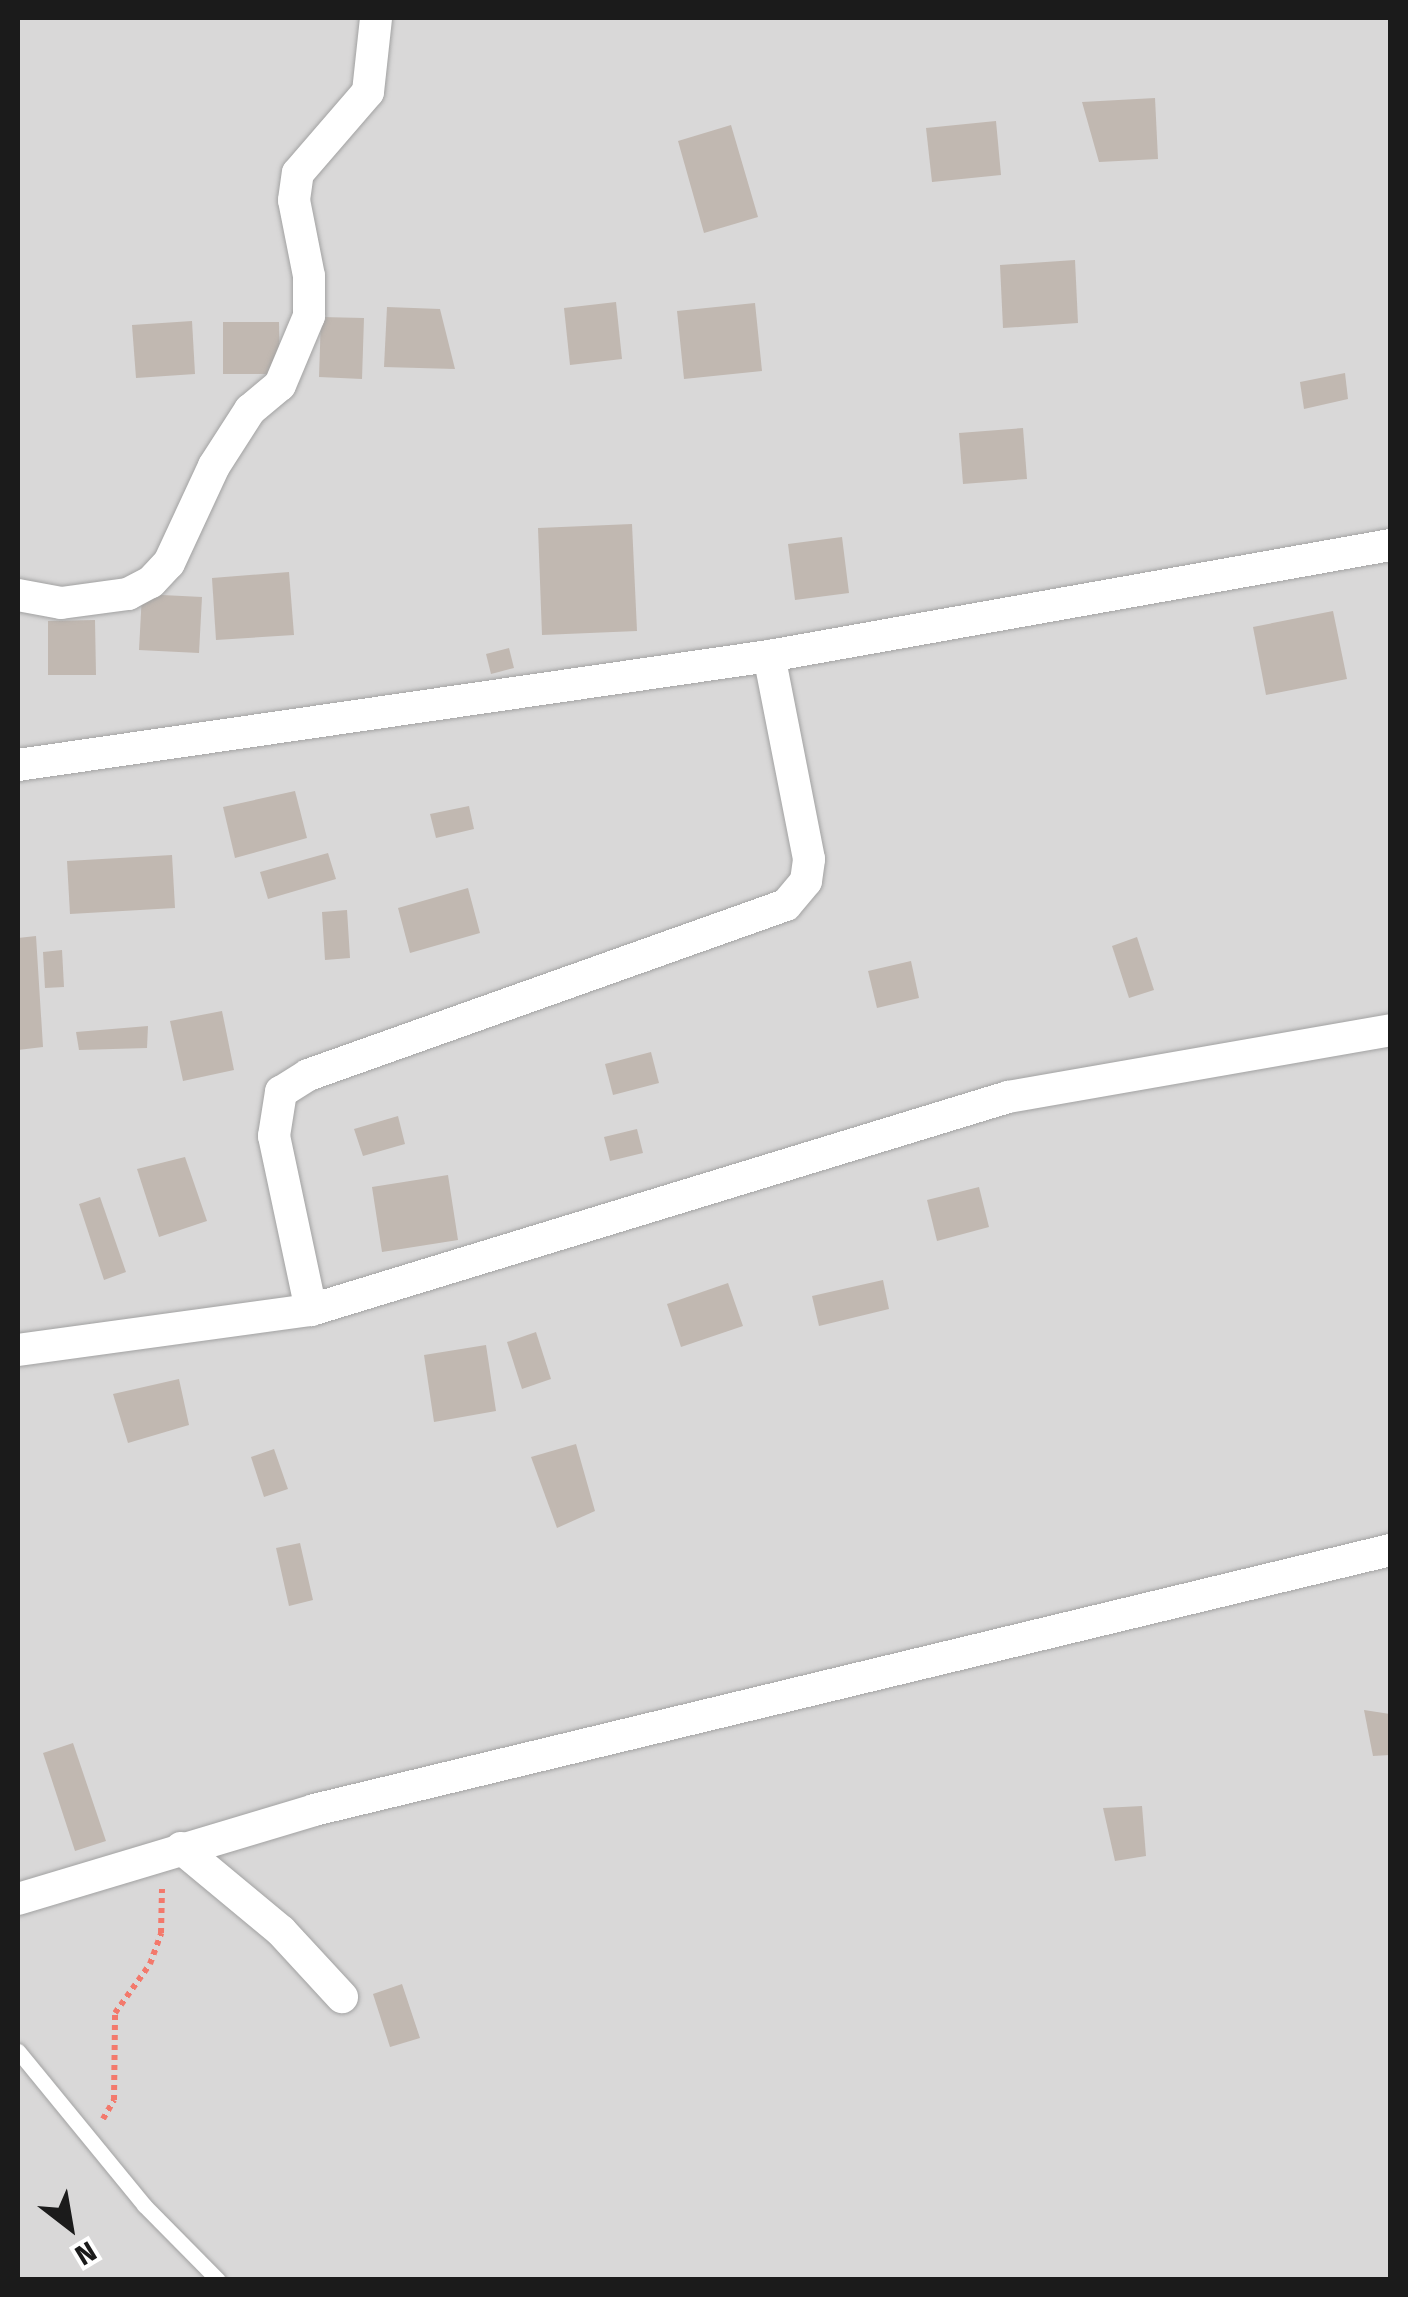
<!DOCTYPE html>
<html>
<head>
<meta charset="utf-8">
<style>
  body { margin:0 }
  #map { position:relative; width:1408px; height:2297px; overflow:hidden; background:#ede9e1; font-family:"Fira Sans",sans-serif }
  div>[style] { position:absolute }
  [style*='--x'] { left:calc(var(--x)*1px); top:calc(var(--y)*1px); width:calc(var(--w)*1px); rotate:calc(var(--a)*1deg) }
  .residential>* { inset:0; background:#d9d8d8 }
  .building>* { inset:0; background:#c1b8b1 }
  .path>* { height:6px; margin-top:-3px; transform-origin:0; background:repeating-linear-gradient(90deg,#f3796c 0 5px,transparent 0 10px) }
  .roads { filter:drop-shadow(0 0 2px #a2a2a2) drop-shadow(0 0 2px #a2a2a2) }
  .lane>* { height:15px; margin:-7.5px; padding:0 7.5px; transform-origin:7.5px; border-radius:7.5px; background:#fff }
  .street>* { height:32px; margin:-16px; padding:0 16px; transform-origin:16px; border-radius:16px; background:#fff }
  span { translate:-50% -50%; white-space:nowrap; text-align:center; line-height:1.15; -webkit-text-stroke:10px #fff; paint-order:stroke }
  .frame { position:absolute; inset:0; border:20px solid #1b1b1b; pointer-events:none }
  .north { position:absolute; left:20px; top:2177px; width:100px; height:100px; -webkit-text-stroke:8px #fff; paint-order:stroke; rotate:149deg; font-size:28px; font-weight:700; line-height:40px; text-align:center; color:#1b1b1b }
  .north::after { content:''; display:block; margin:auto; width:35px; height:45px; background:#1b1b1b; clip-path:polygon(50% 0,100% 100%,50% 72%,0 100%) }
</style>
</head>
<body>
<div id="map">
  <div class="residential">
    <div style="clip-path:polygon(18px 18px,1390px 18px,1390px 2279px,18px 2279px)"></div>
  </div>
  <div class="building">
    <div style="clip-path:polygon(1155px 98px,1158px 159px,1099px 162px,1082px 102px)"></div>
    <div style="clip-path:polygon(996px 121px,1001px 175px,932px 182px,926px 128px)"></div>
    <div style="clip-path:polygon(731px 125px,758px 217px,704px 233px,678px 141px)"></div>
    <div style="clip-path:polygon(1075px 260px,1078px 323px,1003px 328px,1000px 265px)"></div>
    <div style="clip-path:polygon(616px 302px,622px 359px,570px 365px,564px 308px)"></div>
    <div style="clip-path:polygon(755px 303px,762px 371px,684px 379px,677px 311px)"></div>
    <div style="clip-path:polygon(387px 307px,440px 309px,455px 369px,384px 367px)"></div>
    <div style="clip-path:polygon(321px 317px,364px 318px,362px 379px,319px 377px)"></div>
    <div style="clip-path:polygon(192px 321px,195px 374px,136px 378px,132px 325px)"></div>
    <div style="clip-path:polygon(223px 322px,279px 322px,280px 374px,223px 374px)"></div>
    <div style="clip-path:polygon(1345px 373px,1348px 399px,1304px 409px,1300px 382px)"></div>
    <div style="clip-path:polygon(1023px 428px,1027px 479px,963px 484px,959px 433px)"></div>
    <div style="clip-path:polygon(632px 524px,637px 631px,542px 635px,538px 528px)"></div>
    <div style="clip-path:polygon(842px 537px,849px 593px,795px 600px,788px 544px)"></div>
    <div style="clip-path:polygon(289px 572px,294px 635px,216px 640px,212px 578px)"></div>
    <div style="clip-path:polygon(142px 594px,202px 597px,199px 653px,139px 650px)"></div>
    <div style="clip-path:polygon(1333px 611px,1347px 679px,1266px 695px,1253px 627px)"></div>
    <div style="clip-path:polygon(95px 620px,96px 675px,48px 675px,48px 621px)"></div>
    <div style="clip-path:polygon(509px 648px,514px 668px,491px 674px,486px 654px)"></div>
    <div style="clip-path:polygon(295px 791px,307px 838px,235px 858px,223px 807px)"></div>
    <div style="clip-path:polygon(469px 806px,474px 829px,436px 838px,430px 814px)"></div>
    <div style="clip-path:polygon(328px 853px,336px 879px,268px 899px,260px 872px)"></div>
    <div style="clip-path:polygon(172px 855px,175px 908px,70px 914px,67px 861px)"></div>
    <div style="clip-path:polygon(468px 888px,480px 933px,410px 953px,398px 908px)"></div>
    <div style="clip-path:polygon(347px 910px,350px 958px,325px 960px,322px 912px)"></div>
    <div style="clip-path:polygon(36px 936px,43px 1047px,18px 1050px,18px 938px)"></div>
    <div style="clip-path:polygon(1137px 937px,1154px 990px,1129px 998px,1112px 946px)"></div>
    <div style="clip-path:polygon(62px 950px,64px 987px,45px 988px,43px 952px)"></div>
    <div style="clip-path:polygon(911px 961px,919px 998px,877px 1008px,868px 971px)"></div>
    <div style="clip-path:polygon(222px 1011px,234px 1070px,183px 1081px,170px 1021px)"></div>
    <div style="clip-path:polygon(148px 1026px,147px 1048px,79px 1050px,76px 1032px)"></div>
    <div style="clip-path:polygon(651px 1052px,659px 1083px,613px 1095px,605px 1064px)"></div>
    <div style="clip-path:polygon(398px 1116px,405px 1144px,363px 1156px,354px 1129px)"></div>
    <div style="clip-path:polygon(637px 1129px,643px 1153px,610px 1161px,604px 1137px)"></div>
    <div style="clip-path:polygon(185px 1157px,207px 1221px,159px 1237px,137px 1169px)"></div>
    <div style="clip-path:polygon(448px 1175px,458px 1240px,382px 1252px,372px 1187px)"></div>
    <div style="clip-path:polygon(979px 1187px,989px 1227px,937px 1241px,927px 1200px)"></div>
    <div style="clip-path:polygon(100px 1197px,126px 1272px,104px 1280px,79px 1204px)"></div>
    <div style="clip-path:polygon(883px 1280px,889px 1309px,819px 1326px,812px 1296px)"></div>
    <div style="clip-path:polygon(728px 1283px,743px 1326px,681px 1347px,667px 1304px)"></div>
    <div style="clip-path:polygon(536px 1332px,551px 1379px,522px 1389px,507px 1342px)"></div>
    <div style="clip-path:polygon(486px 1345px,496px 1411px,434px 1422px,424px 1355px)"></div>
    <div style="clip-path:polygon(179px 1379px,189px 1425px,128px 1443px,113px 1394px)"></div>
    <div style="clip-path:polygon(576px 1444px,595px 1511px,557px 1528px,531px 1457px)"></div>
    <div style="clip-path:polygon(274px 1449px,288px 1489px,264px 1497px,251px 1457px)"></div>
    <div style="clip-path:polygon(300px 1543px,313px 1600px,289px 1606px,276px 1548px)"></div>
    <div style="clip-path:polygon(1364px 1710px,1390px 1714px,1390px 1755px,1373px 1756px)"></div>
    <div style="clip-path:polygon(73px 1743px,106px 1841px,75px 1851px,43px 1753px)"></div>
    <div style="clip-path:polygon(1142px 1806px,1146px 1856px,1115px 1861px,1103px 1808px)"></div>
    <div style="clip-path:polygon(402px 1984px,420px 2038px,390px 2047px,373px 1994px)"></div>
  </div>
  <div class="path">
    <div style="--x:103;--y:2119;--w:22;--a:-60"></div>
    <div style="--x:114;--y:2100;--w:87;--a:-89.3"></div>
    <div style="--x:115;--y:2013;--w:60;--a:-54.5"></div>
    <div style="--x:150;--y:1964;--w:33;--a:-70"></div>
    <div style="--x:161;--y:1933;--w:44;--a:-88.7"></div>
  </div>
  <div class="roads">
    <div class="lane">
      <div style="--x:18;--y:2051;--w:199;--a:50.7"></div>
      <div style="--x:144;--y:2205;--w:105;--a:45.4"></div>
    </div>
    <div class="street">
      <div style="--x:18;--y:595;--w:44;--a:10.5"></div>
      <div style="--x:61;--y:603;--w:68;--a:-7.7"></div>
      <div style="--x:128;--y:594;--w:26;--a:-28"></div>
      <div style="--x:151;--y:582;--w:26;--a:-47"></div>
      <div style="--x:169;--y:563;--w:107;--a:-65.1"></div>
      <div style="--x:214;--y:466;--w:67;--a:-57.3"></div>
      <div style="--x:250;--y:410;--w:39;--a:-40"></div>
      <div style="--x:280;--y:385;--w:75;--a:-67.2"></div>
      <div style="--x:309;--y:316;--w:40;--a:-90"></div>
      <div style="--x:309;--y:276;--w:77;--a:-101.2"></div>
      <div style="--x:294;--y:200;--w:27;--a:-82"></div>
      <div style="--x:298;--y:173;--w:107;--a:-49.2"></div>
      <div style="--x:368;--y:92;--w:74;--a:-83.8"></div>
      <div style="--x:18;--y:765;--w:759;--a:-8.26"></div>
      <div style="--x:769;--y:656;--w:631;--a:-10.13"></div>
      <div style="--x:311;--y:1310;--w:178;--a:-102"></div>
      <div style="--x:274;--y:1136;--w:45;--a:-81"></div>
      <div style="--x:281;--y:1092;--w:32;--a:-32"></div>
      <div style="--x:308;--y:1075;--w:507;--a:-19.58"></div>
      <div style="--x:786;--y:905;--w:31;--a:-50"></div>
      <div style="--x:806;--y:881;--w:22;--a:-82"></div>
      <div style="--x:809;--y:859;--w:207;--a:-101.1"></div>
      <div style="--x:18;--y:1350;--w:296;--a:-7.8"></div>
      <div style="--x:311;--y:1310;--w:729;--a:-16.99"></div>
      <div style="--x:1008;--y:1097;--w:388;--a:-9.9"></div>
      <div style="--x:181;--y:1848;--w:130;--a:39.7"></div>
      <div style="--x:281;--y:1931;--w:90;--a:47.3"></div>
      <div style="--x:18;--y:1899;--w:309;--a:-16.7"></div>
      <div style="--x:314;--y:1810;--w:1107;--a:-13.58"></div>
    </div>
  </div>
  <div class="frame"></div>
  <div class="north">N</div>
</div>
</body>
</html>
